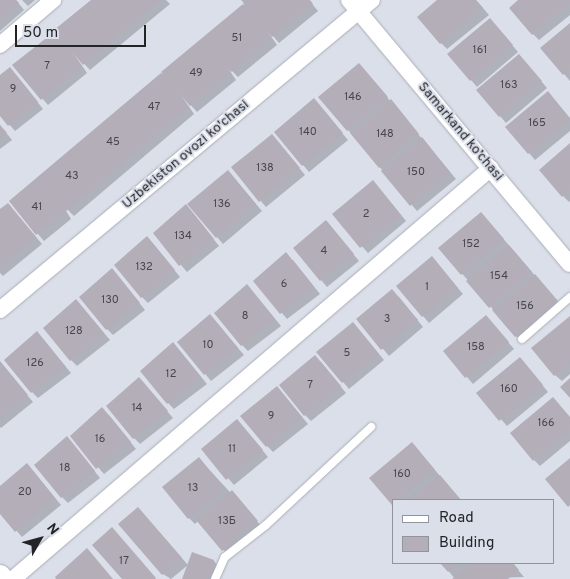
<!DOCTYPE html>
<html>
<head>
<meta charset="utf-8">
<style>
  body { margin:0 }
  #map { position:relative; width:570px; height:579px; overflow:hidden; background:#dbdfe9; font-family:Overpass,sans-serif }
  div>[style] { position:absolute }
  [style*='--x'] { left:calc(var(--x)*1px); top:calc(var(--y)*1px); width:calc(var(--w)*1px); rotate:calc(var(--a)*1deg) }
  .shadow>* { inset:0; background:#0003 }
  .building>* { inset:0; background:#b3aeb8 }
  .roads { filter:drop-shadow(0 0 1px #a9adb6) drop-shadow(0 0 1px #a9adb6) }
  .lane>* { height:8px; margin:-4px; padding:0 4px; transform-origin:4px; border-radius:4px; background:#fff }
  .street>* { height:16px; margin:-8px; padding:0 8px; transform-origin:8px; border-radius:8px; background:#fff }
  .secondary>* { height:22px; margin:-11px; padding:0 11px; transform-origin:11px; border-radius:11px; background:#fff }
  span { translate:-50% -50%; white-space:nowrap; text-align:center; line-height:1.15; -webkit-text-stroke:4px #dbdfe9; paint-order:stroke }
  .number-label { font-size:11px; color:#47464c }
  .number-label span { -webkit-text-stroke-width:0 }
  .street-label { font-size:14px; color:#232428 }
  .legend { position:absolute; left:392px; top:499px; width:162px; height:65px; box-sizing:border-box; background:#dbdfe9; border:1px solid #91949c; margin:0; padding:6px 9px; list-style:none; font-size:15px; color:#232428 }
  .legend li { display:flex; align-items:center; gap:10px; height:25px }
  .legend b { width:25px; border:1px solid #91949c }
  .north { position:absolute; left:15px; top:514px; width:50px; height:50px; -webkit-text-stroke:4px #dbdfe9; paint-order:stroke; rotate:52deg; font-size:14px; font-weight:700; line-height:20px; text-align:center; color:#232428 }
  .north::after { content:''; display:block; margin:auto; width:18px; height:22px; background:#232428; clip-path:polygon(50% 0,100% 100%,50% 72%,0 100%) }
  .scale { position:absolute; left:15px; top:25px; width:131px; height:22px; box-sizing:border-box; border:2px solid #232428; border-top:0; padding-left:6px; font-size:15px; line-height:18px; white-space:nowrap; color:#232428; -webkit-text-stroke:4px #dbdfe9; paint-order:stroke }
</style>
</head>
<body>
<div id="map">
  <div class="shadow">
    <div style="clip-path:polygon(0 0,16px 0,24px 10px,0 31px)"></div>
    <div style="clip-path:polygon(22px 0,35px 0,28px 6px)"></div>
    <div style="clip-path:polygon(93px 0,166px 0,170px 4px,90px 70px,72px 51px,87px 73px,48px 105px,14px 66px)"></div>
    <div style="clip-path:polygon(241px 0,309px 0,318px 11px,279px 43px,262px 23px,277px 45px,238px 77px,226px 65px,236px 80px,197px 112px,179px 92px,194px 114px,74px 216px,62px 204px,71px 219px,44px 241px,10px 202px,245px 4px)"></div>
    <div style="clip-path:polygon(439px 0,476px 0,489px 15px,447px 49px,441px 43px)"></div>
    <div style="clip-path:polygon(520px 0,570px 0,570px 15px,539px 40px,533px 34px)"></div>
    <div style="clip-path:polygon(570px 24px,570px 81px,542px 48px)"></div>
    <div style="clip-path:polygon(496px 26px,518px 52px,477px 87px,449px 54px)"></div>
    <div style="clip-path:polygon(525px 62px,547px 88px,506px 123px,477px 90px)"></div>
    <div style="clip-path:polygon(359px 64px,456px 179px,417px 211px,320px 97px)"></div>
    <div style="clip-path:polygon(16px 75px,43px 109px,15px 131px,0 114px,0 77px)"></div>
    <div style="clip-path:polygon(554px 99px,570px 118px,570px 131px,535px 160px,507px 127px)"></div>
    <div style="clip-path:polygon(314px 100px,348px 140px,309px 172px,275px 132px)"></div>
    <div style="clip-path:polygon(0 125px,12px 140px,0 149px)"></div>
    <div style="clip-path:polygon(278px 142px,305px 175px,266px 207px,232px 168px)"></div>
    <div style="clip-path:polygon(570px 145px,570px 201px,569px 202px,563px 196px)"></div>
    <div style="clip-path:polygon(228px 172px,262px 211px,223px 244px,217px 237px)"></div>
    <div style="clip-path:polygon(379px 188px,406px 221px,368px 253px,333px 214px)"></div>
    <div style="clip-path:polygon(8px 204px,42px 244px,3px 276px,0 273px,0 211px)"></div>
    <div style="clip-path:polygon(192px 212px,219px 246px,187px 272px,154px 234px)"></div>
    <div style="clip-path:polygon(481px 213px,563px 308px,522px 343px,440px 248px)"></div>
    <div style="clip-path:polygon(332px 228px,359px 261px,327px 287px,295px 249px)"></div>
    <div style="clip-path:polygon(153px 244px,180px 277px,148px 303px,142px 297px)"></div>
    <div style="clip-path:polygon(432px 258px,463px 294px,429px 323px,398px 286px)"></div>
    <div style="clip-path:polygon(293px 260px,320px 294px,287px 319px,255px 281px)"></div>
    <div style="clip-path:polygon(118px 276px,145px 310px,113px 335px,107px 329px)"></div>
    <div style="clip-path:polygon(253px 292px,281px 326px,248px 351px,242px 345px)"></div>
    <div style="clip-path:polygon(399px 297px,423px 327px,389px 356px,358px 319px)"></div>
    <div style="clip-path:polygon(82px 307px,110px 340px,77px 366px,71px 360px)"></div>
    <div style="clip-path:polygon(210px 315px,244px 355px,211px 381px,179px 342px)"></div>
    <div style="clip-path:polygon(570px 318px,570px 374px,562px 381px,555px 375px)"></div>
    <div style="clip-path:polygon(492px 323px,514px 349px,473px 384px,444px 351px)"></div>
    <div style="clip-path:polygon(359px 330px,384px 360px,349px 389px,318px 352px)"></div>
    <div style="clip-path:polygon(43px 339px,71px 373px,38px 398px,32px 392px)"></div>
    <div style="clip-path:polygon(179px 350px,207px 384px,174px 409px,168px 403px)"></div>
    <div style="clip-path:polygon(321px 362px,346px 393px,311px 421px,305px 415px)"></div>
    <div style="clip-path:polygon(0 363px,33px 402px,1px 428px,0 427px)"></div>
    <div style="clip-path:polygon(526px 365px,548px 392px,507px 426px,478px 393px)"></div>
    <div style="clip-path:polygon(145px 385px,173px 418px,140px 444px,134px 438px)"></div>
    <div style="clip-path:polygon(283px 394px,308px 424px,273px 452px,267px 446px)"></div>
    <div style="clip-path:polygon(109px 415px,136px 449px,104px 474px,71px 436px)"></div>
    <div style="clip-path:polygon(570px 418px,570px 441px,540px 466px,534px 460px)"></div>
    <div style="clip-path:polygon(237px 420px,268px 457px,234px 485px,203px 449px)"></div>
    <div style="clip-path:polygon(73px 444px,100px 478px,68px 503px,62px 497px)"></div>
    <div style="clip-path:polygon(418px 450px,440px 476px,461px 500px,394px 500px,394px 505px,371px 478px)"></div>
    <div style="clip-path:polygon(205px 465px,263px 528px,229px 556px,198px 521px,195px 524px,189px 518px)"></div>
    <div style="clip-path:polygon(33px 471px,61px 505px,22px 537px,0 512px,0 487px)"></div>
    <div style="clip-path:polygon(144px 515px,188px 565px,171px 579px,163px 574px,120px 524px)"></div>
    <div style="clip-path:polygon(193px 553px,214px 561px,220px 568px,216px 579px,183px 579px)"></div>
    <div style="clip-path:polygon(442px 563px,512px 563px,524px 577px,455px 579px)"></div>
  </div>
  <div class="building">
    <div style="clip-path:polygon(0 0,16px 0,19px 3px,0 19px)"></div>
    <div style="clip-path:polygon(91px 0,161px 0,124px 31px,113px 19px,123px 31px,83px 65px,54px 30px)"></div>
    <div style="clip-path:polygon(247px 0,310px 0,313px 4px,272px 37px,243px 3px)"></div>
    <div style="clip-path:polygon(437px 0,476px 0,483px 8px,440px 44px,417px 17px)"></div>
    <div style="clip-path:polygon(518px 0,570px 0,570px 3px,532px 35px,509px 8px)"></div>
    <div style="clip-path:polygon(243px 4px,271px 38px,231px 72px,206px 43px,230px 73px,190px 106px,161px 72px)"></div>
    <div style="clip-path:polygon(490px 18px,513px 45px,470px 81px,447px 54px)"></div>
    <div style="clip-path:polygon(570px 23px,570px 69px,563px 75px,540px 48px)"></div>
    <div style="clip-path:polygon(54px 32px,82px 66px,41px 100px,12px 65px)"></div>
    <div style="clip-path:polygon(519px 54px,542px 81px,499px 117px,476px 90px)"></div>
    <div style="clip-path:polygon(359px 63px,388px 97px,347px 131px,318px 97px)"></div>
    <div style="clip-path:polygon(10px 67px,38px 102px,8px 126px,0 116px,0 75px)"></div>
    <div style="clip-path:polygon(161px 73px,189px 107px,148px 141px,130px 121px,148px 142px,107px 176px,96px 163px,107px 177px,66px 211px,41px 181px,66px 212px,36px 235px,9px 201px)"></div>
    <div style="clip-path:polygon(548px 91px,570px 119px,528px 154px,505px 127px)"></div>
    <div style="clip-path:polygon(314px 98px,343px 133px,302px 166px,274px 132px)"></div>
    <div style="clip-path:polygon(391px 99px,419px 134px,379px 168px,350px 133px)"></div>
    <div style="clip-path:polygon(0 125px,7px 133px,0 138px)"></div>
    <div style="clip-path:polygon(272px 134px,300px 168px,259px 202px,231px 167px)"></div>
    <div style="clip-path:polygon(422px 137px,450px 172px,410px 206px,381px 171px)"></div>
    <div style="clip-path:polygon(570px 143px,570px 190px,562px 197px,539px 170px)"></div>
    <div style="clip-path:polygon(228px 170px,256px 204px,216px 238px,187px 204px)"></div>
    <div style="clip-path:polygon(373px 180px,401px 215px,360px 248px,332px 214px)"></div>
    <div style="clip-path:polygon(8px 203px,36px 237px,0 267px,0 209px)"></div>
    <div style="clip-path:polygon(186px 204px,214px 239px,179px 266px,153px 233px)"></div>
    <div style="clip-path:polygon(481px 212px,504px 239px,461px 275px,438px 248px)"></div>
    <div style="clip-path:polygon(326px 220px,354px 254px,320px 281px,293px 248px)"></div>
    <div style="clip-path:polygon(147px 236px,175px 270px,141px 298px,114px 265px)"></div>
    <div style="clip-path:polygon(509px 245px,532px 272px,489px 308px,466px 281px)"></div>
    <div style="clip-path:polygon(286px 252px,314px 287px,280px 314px,253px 281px)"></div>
    <div style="clip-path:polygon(432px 256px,458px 288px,422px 317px,396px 286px)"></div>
    <div style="clip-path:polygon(112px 268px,140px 303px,106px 330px,79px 297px)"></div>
    <div style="clip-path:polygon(535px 274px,558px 301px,515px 337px,492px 310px)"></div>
    <div style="clip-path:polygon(247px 284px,275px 319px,241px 346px,214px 313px)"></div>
    <div style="clip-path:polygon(392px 289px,418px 320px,381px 350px,356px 319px)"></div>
    <div style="clip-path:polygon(76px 299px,104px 333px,70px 361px,43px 328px)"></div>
    <div style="clip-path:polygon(210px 314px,238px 348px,204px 375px,177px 342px)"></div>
    <div style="clip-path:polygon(486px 315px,509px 342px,465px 378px,443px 351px)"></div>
    <div style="clip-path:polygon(570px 316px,570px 362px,554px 376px,531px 348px)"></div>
    <div style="clip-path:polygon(353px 322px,379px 354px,342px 383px,316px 352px)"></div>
    <div style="clip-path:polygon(37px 331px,65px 366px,31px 393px,4px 360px)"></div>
    <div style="clip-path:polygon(173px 342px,201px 377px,167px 404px,140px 371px)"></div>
    <div style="clip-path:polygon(315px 355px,341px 386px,304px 416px,279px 385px)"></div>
    <div style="clip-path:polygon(520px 357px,543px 385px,499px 421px,476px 393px)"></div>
    <div style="clip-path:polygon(0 361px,28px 395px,0 418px)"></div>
    <div style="clip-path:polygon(139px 377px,168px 411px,133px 439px,106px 406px)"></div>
    <div style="clip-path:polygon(570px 378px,570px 398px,560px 387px)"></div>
    <div style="clip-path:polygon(277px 386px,302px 417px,266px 447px,240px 416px)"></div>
    <div style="clip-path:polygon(553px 397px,570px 417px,570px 429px,533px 461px,510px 433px)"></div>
    <div style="clip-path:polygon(102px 407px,131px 442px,96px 469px,70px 436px)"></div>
    <div style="clip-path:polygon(237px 419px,263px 450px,226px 480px,201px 449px)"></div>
    <div style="clip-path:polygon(67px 436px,95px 471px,61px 498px,34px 465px)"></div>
    <div style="clip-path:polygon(412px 442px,435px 470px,398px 500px,394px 500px,392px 505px,369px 478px)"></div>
    <div style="clip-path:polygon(199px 457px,224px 489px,188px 519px,162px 487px)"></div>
    <div style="clip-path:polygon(570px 458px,570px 505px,568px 507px,545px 479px)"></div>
    <div style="clip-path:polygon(27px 463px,55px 498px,15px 532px,0 514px,0 486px)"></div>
    <div style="clip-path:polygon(440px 475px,461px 500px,409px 500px)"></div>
    <div style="clip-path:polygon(232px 490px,258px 521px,222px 551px,196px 520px)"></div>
    <div style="clip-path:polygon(138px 507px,182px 558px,162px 575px,118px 524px)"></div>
    <div style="clip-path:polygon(112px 527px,156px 578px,155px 579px,122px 579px,92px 545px)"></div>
    <div style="clip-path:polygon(87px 548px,113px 579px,56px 579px,55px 577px)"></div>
    <div style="clip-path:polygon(192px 552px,214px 560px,207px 579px,182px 579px)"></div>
    <div style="clip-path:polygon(440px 563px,459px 563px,448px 572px)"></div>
    <div style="clip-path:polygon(472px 563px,513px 563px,519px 570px,508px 579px,452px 579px)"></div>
  </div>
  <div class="roads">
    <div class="lane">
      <div style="--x:522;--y:339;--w:64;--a:-41.2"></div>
      <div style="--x:215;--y:579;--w:24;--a:-66"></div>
      <div style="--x:225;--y:557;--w:52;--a:-38"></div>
      <div style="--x:266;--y:525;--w:144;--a:-43"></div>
    </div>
    <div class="street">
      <div style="--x:349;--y:0;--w:344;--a:50.1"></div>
      <div style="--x:0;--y:45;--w:70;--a:-40.3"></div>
      <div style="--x:0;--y:310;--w:484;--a:-39.8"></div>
      <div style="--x:13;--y:579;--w:630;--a:-40.69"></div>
    </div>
    <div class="secondary">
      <div style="--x:0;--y:576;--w:4;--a:56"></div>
    </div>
  </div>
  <div class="number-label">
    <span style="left:237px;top:38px">51</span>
    <span style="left:480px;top:50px">161</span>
    <span style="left:47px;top:66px">7</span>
    <span style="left:196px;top:73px">49</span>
    <span style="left:509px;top:85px">163</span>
    <span style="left:13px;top:89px">9</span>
    <span style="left:353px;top:97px">146</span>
    <span style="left:154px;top:107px">47</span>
    <span style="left:537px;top:123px">165</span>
    <span style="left:308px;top:132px">140</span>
    <span style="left:385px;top:134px">148</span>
    <span style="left:113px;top:142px">45</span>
    <span style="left:265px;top:168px">138</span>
    <span style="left:416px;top:172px">150</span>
    <span style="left:72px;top:176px">43</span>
    <span style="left:222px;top:204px">136</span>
    <span style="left:37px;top:207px">41</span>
    <span style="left:366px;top:214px">2</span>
    <span style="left:183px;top:236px">134</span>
    <span style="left:471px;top:244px">152</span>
    <span style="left:324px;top:251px">4</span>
    <span style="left:144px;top:267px">132</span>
    <span style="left:499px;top:276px">154</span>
    <span style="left:284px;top:284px">6</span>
    <span style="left:427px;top:287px">1</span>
    <span style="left:110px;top:300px">130</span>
    <span style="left:525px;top:306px">156</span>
    <span style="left:245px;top:316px">8</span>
    <span style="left:387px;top:319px">3</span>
    <span style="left:74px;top:331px">128</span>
    <span style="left:208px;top:345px">10</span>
    <span style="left:476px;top:347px">158</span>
    <span style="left:347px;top:353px">5</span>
    <span style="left:35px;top:363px">126</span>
    <span style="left:171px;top:374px">12</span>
    <span style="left:310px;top:385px">7</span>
    <span style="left:509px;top:389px">160</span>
    <span style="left:137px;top:408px">14</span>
    <span style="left:271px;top:416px">9</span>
    <span style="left:546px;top:423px">166</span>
    <span style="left:100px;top:439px">16</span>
    <span style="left:232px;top:449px">11</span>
    <span style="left:65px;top:468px">18</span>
    <span style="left:402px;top:474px">160</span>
    <span style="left:193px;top:488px">13</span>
    <span style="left:25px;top:492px">20</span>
    <span style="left:227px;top:521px">13Б</span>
    <span style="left:124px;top:561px">17</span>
  </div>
  <div class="street-label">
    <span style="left:460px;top:132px;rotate:50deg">Samarkand ko’chasi</span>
    <span style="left:186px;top:155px;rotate:-40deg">Uzbekiston ovozi ko'chasi</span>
  </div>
  <ul class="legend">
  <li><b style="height:6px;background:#fff"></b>Road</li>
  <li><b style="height:14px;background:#b3aeb8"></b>Building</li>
  </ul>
  <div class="north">N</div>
  <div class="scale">50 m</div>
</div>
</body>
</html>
